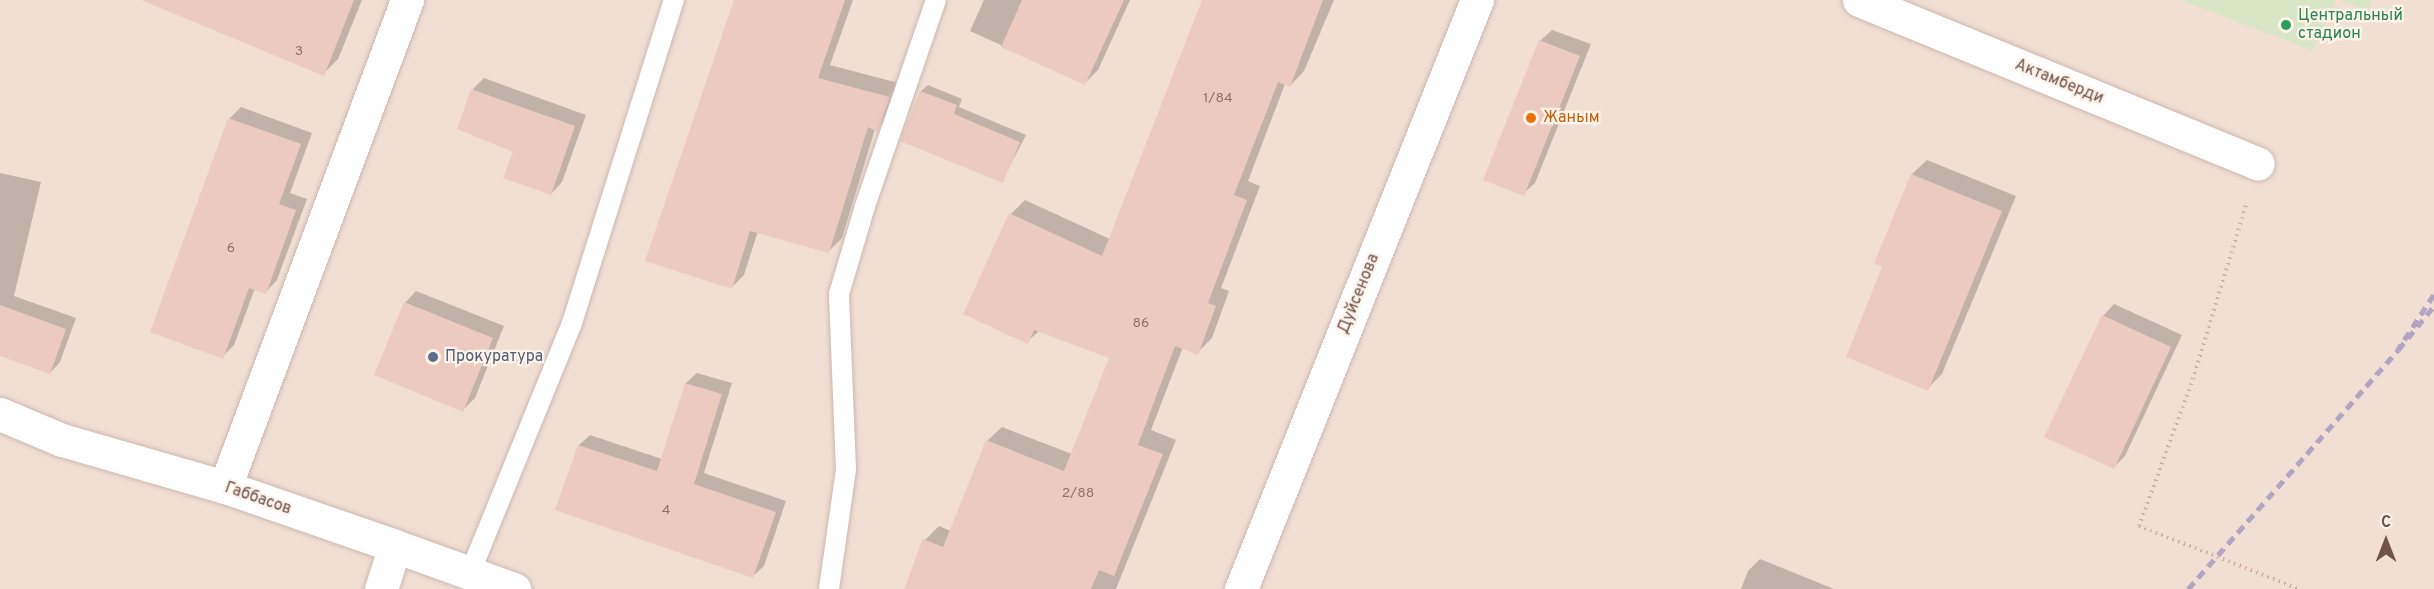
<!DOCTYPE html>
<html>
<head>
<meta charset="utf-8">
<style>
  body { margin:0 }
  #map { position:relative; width:2434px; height:589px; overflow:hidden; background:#faeee5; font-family:Overpass,sans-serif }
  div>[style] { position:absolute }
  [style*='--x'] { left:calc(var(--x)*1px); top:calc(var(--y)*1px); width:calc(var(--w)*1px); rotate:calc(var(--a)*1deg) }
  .residential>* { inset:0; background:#f1dfd4 }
  .green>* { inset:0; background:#d8e6c5 }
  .shadow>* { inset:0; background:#0003 }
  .building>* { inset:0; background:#edcac0 }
  .path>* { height:4px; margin-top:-2px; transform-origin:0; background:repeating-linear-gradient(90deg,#d2ada3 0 1.5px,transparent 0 6px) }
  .roads { filter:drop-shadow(0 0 2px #cdb7b0) drop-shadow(0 0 2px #cdb7b0) }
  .service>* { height:20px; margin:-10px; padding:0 10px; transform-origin:10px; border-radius:10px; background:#fff }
  .minor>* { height:33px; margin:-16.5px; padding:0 16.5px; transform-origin:16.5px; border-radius:16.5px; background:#fff }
  .tertiary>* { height:33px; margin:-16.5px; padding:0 16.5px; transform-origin:16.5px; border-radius:16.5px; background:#fff }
  .secondary>* { height:33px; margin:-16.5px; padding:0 16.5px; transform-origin:16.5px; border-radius:16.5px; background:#fff }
  .rail>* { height:4.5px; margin-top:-2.25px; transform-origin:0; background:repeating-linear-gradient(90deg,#b0a5c2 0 9px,transparent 0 15px) }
  .path-bridge>* { height:4px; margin-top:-2px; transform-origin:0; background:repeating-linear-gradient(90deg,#d2ada3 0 1.5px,transparent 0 6px) }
  .dots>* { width:16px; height:16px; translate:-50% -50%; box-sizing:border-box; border:3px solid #fdf3eb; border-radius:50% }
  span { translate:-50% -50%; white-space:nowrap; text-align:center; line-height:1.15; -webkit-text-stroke:4.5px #fdf3eb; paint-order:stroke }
  .number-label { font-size:14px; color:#90716a }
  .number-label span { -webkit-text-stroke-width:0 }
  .leisure-label { font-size:16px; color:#27864d }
  .left { translate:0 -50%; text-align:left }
  .street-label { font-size:16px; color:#71534d }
  .food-label { font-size:16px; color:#c56008 }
  .service-label { font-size:16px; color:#4e5e75 }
  .north { position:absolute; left:2356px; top:511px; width:60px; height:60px; -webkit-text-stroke:4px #fdf3eb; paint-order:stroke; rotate:0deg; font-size:16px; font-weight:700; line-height:24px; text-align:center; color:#71534d }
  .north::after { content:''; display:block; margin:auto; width:21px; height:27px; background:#71534d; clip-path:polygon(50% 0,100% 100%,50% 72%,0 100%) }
</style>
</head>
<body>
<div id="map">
  <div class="residential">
    <div style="clip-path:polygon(0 0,2434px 0,2434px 589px,0 589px)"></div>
  </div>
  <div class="green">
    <div style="clip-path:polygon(2181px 0,2336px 0,2313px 51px)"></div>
    <div style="clip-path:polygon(2340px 0,2372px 0,2367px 10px)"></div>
  </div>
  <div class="shadow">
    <div style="clip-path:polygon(218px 0,362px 0,338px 59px,323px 74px)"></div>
    <div style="clip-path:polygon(736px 0,853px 0,830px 65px,902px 84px,891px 117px,875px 129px,842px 238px,829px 251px,758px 231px,744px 275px,731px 288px)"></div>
    <div style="clip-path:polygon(984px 0,1130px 0,1098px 70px,1085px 83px,970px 31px)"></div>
    <div style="clip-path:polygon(1203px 0,1334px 0,1304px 71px,1290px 86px,1285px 84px,1248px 181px,1260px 186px,1221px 288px,1229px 291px,1212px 338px,1197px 353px,1183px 347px,1151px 430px,1176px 440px,1116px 589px,905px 589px,925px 540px,939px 526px,951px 531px,987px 441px,1002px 427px,1072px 454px,1111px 358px,1039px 331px,1027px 342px,1011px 214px,1025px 200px,1110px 239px)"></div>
    <div style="clip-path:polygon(1552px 30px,1591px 44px,1535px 183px,1523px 194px,1540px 41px)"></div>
    <div style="clip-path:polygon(484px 78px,586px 115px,562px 182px,551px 194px,515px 151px,472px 90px)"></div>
    <div style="clip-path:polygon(928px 85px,962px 99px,959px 107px,1026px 135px,1002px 181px,902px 140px,921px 91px)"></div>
    <div style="clip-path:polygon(241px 107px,312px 133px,290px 193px,307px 199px,277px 280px,266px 292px,255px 288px,234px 345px,222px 357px,229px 119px)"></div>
    <div style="clip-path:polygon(1927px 160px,2016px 196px,1942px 374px,1927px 389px,1883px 266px,1912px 174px)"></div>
    <div style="clip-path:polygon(0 173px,41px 182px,14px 296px,76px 318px,60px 362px,50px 373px,0 349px)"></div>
    <div style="clip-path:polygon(416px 291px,504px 326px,475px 398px,463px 410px,405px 303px)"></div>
    <div style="clip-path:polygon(2114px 304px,2182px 335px,2125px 456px,2114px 467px,2103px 316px)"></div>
    <div style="clip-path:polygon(697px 373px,732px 383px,704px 473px,786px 501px,764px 566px,753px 576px,557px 509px,579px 445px,590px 435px,662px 459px,686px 383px)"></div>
    <div style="clip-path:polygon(1760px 559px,1834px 589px,1741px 589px,1748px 571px)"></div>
  </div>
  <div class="building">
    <div style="clip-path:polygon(141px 0,354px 0,324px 76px)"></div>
    <div style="clip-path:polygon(734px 0,845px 0,818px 78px,890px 97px,878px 132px,868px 127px,829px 253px,750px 231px,732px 289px,645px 261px)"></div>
    <div style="clip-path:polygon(1022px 0,1124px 0,1085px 85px,1001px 47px)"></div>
    <div style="clip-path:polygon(1202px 0,1323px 0,1290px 87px,1278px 82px,1234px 195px,1247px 200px,1208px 303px,1216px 306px,1198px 355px,1175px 346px,1138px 445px,1163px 454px,1114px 576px,1099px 570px,1091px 589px,904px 589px,923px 539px,943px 547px,986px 440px,1064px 471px,1109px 358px,1034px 330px,1028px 344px,963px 314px,1009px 213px,1102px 256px)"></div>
    <div style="clip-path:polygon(1539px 40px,1580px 56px,1524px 196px,1483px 180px)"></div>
    <div style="clip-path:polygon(471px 89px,575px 126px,551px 195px,503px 178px,513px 152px,457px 129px)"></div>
    <div style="clip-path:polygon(920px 91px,957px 105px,954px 114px,1020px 142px,1003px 183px,900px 141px)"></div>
    <div style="clip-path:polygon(228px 118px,301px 144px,279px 204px,296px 210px,266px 294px,249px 288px,223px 359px,150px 332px)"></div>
    <div style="clip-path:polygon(1911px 174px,2002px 211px,1928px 391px,1846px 357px,1882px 267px,1874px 263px)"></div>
    <div style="clip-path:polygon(404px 302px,493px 338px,463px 412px,374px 375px)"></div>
    <div style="clip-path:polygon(0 305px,66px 329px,50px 374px,0 356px)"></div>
    <div style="clip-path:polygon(2102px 315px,2171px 347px,2114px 469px,2044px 437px)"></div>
    <div style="clip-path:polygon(685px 383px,722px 394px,694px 484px,776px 512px,753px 578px,555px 510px,578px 445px,657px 471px)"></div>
  </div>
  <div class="path">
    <div style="--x:2139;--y:526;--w:150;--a:-69.8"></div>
    <div style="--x:2191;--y:385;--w:188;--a:-73"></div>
  </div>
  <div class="roads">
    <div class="service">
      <div style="--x:470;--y:573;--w:270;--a:-67.8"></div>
      <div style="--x:572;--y:323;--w:339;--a:-72.5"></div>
      <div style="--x:829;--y:589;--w:120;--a:-81.9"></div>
      <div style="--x:846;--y:470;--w:176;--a:-92.3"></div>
      <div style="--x:839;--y:294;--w:92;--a:-73.5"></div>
      <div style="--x:865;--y:206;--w:218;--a:-71"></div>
    </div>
    <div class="minor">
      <div style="--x:1859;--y:0;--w:431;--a:22.3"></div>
      <div style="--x:225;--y:487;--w:520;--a:-69.51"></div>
    </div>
    <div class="tertiary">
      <div style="--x:0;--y:414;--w:67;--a:22.8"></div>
      <div style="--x:62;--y:440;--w:170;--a:16.1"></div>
      <div style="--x:225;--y:487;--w:180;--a:19.1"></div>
    </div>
    <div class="secondary">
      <div style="--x:381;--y:589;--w:45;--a:-72"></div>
      <div style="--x:395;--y:546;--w:127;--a:19.9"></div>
      <div style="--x:1241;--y:589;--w:635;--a:-68.17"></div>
    </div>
  </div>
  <div class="rail">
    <div style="--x:2434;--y:295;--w:66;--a:123.2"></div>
    <div style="--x:2398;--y:350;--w:57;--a:-50.7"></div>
    <div style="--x:2188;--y:589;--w:318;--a:-48.7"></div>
  </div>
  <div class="path-bridge">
    <div style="--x:2139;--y:526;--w:172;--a:21.5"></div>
  </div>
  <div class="dots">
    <div style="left:2286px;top:25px;background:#2e9e5b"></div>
    <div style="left:1531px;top:118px;background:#e8710a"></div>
    <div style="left:433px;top:357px;background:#5c6f8a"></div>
  </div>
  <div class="number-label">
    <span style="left:299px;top:52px">3</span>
    <span style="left:1218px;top:99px">1/84</span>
    <span style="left:231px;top:249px">6</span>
    <span style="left:1141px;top:324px">86</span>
    <span style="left:1078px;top:494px">2/88</span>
    <span style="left:666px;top:511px">4</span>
  </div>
  <div class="leisure-label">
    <span class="left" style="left:2298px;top:25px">Центральный<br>стадион</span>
  </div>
  <div class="street-label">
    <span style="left:2059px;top:82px;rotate:22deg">Актамберди</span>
    <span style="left:1359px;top:294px;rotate:-68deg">Дуйсенова</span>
    <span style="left:258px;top:499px;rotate:19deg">Габбасов</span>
  </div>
  <div class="food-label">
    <span class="left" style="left:1543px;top:118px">Жаным</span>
  </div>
  <div class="service-label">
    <span class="left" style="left:445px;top:357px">Прокуратура</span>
  </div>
  <div class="north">С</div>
</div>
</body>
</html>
